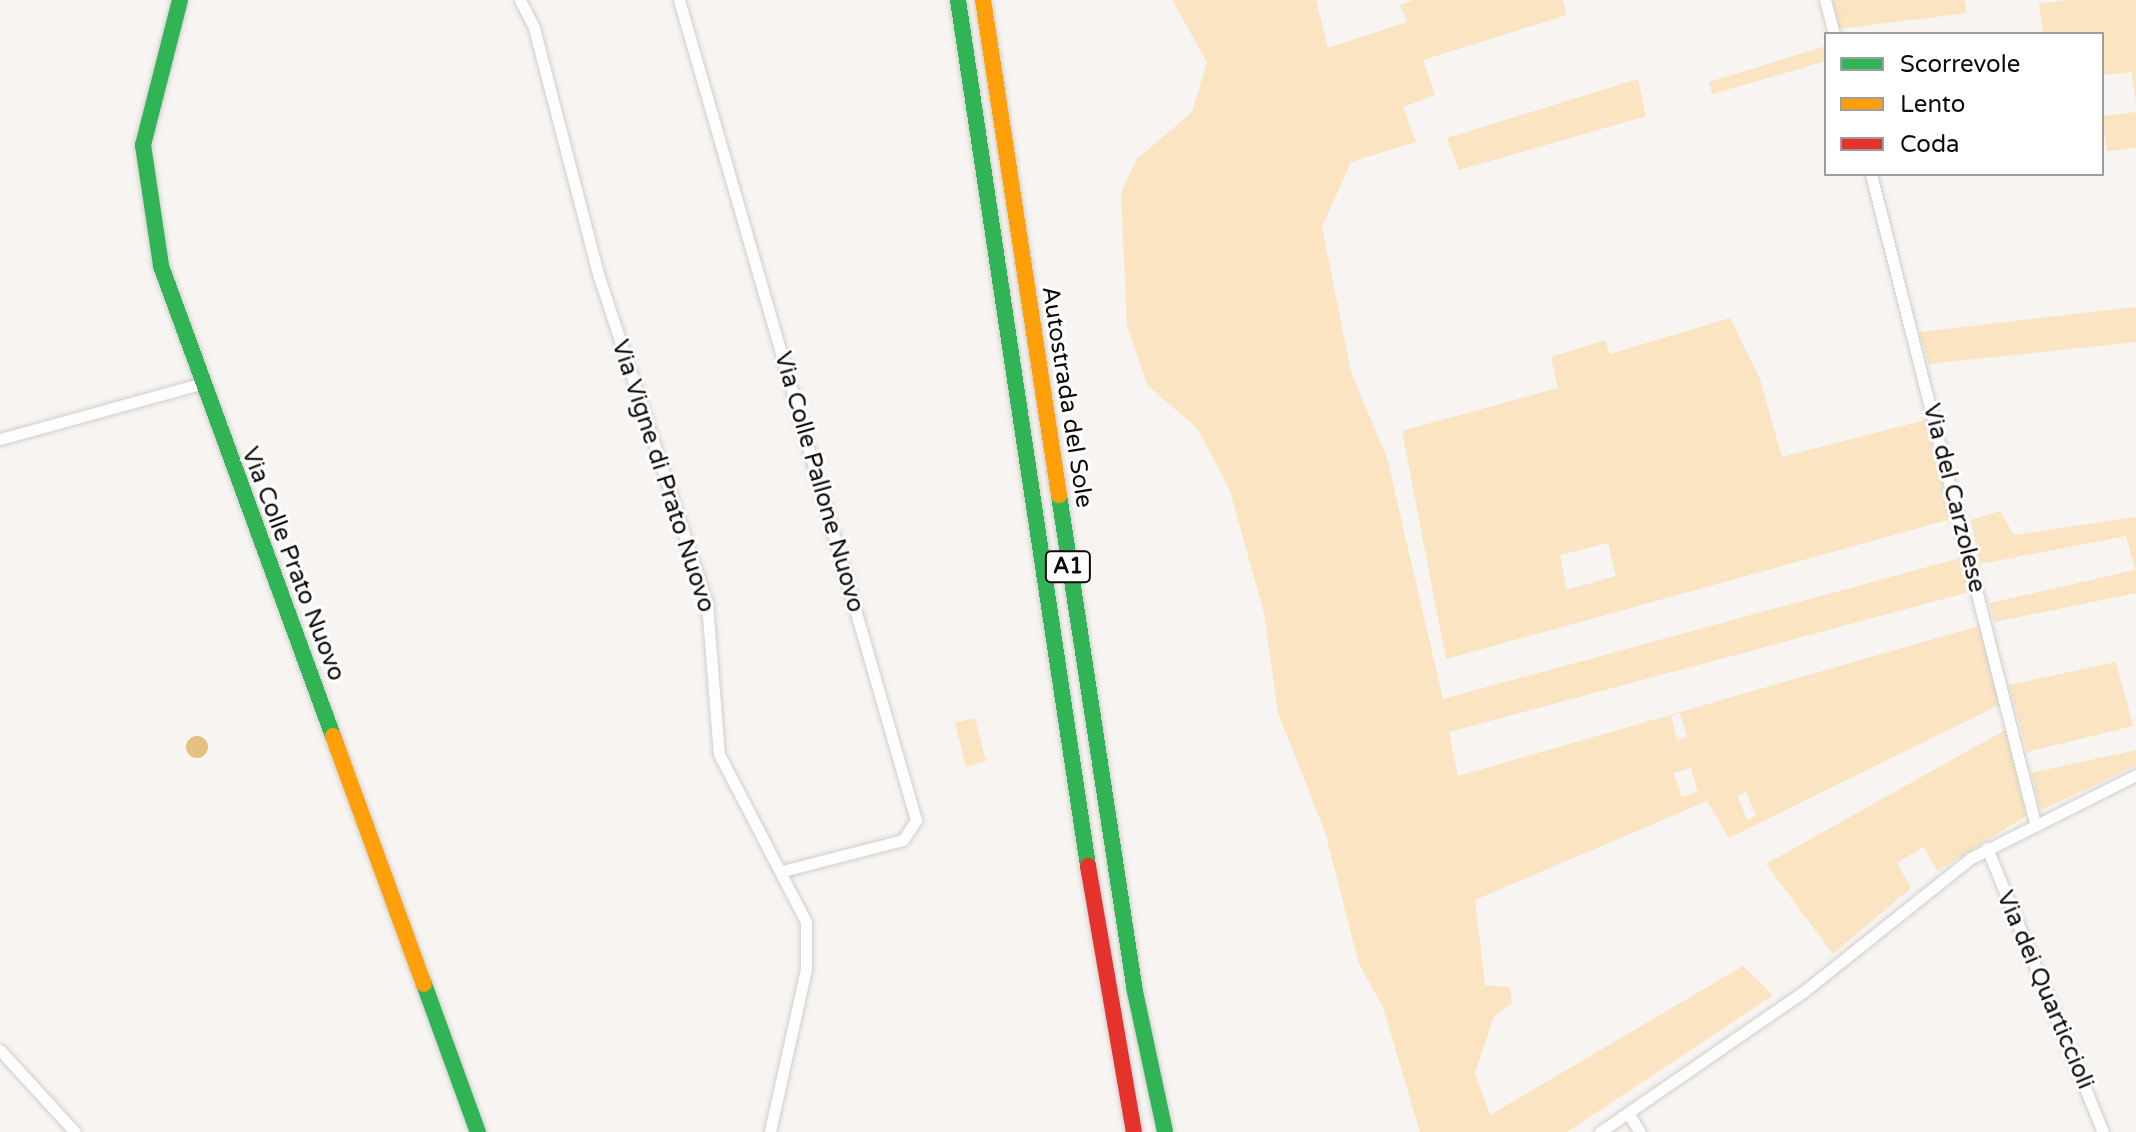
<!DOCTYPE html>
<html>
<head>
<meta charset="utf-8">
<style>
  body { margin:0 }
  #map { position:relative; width:2136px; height:1132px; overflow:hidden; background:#f7f4f1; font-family:"Varela Round",sans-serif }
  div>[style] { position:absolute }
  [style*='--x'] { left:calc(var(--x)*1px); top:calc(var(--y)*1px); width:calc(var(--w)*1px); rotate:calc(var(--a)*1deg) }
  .green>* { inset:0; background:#fae4c2 }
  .water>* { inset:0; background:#e5c083 }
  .round { border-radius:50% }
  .roads { filter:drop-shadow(0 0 2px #d0cecb) drop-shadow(0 0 2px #d0cecb) }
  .street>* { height:11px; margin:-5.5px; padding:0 5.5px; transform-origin:5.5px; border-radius:5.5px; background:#fefdfd }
  .fast>* { height:16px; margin:-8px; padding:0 8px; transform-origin:8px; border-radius:8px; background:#30b455 }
  .slow>* { height:16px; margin:-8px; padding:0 8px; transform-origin:8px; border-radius:8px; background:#ff9f0a }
  .jam>* { height:16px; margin:-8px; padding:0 8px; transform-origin:8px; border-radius:8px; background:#e5322d }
  span { translate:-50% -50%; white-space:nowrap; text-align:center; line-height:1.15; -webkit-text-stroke:6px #fff; paint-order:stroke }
  .shield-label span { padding:2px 6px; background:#fff; border:2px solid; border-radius:6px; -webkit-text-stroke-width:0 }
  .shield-label { font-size:22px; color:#0d0b09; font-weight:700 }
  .street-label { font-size:24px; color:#0d0b09 }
  .legend { position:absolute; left:1824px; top:32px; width:280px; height:144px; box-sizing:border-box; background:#fff; border:2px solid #9e9d9d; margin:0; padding:10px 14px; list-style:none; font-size:24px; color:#0d0b09 }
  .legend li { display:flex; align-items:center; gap:16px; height:40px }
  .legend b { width:40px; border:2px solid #9e9d9d }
</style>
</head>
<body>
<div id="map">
  <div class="green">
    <div style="clip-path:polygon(evenodd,1172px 0,1316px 0,1328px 48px,1407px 22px,1400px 5px,1414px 0,1563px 0,1567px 15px,1423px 60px,1435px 95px,1403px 107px,1416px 142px,1351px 162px,1322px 227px,1351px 372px,1387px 458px,1443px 699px,1960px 558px,1969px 592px,1449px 732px,1458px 776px,1979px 626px,1999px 705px,1729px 838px,1707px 801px,1475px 900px,1485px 985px,1510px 987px,1512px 1003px,1494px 1016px,1475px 1073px,1490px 1115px,1743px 966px,1773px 995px,1567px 1132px,1420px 1132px,1383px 1007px,1359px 964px,1325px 832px,1278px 713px,1264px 613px,1230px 491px,1198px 429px,1148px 386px,1127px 326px,1121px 193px,1136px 160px,1192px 112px,1207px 62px,1172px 0,1680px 713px,1687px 737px,1677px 740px,1671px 716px,1680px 713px,1172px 0,1691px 768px,1698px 792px,1682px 797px,1674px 773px,1691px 768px,1172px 0,1746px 792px,1756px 816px,1747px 820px,1738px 796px,1746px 792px)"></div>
    <div style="clip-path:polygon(1831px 0,1964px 0,1967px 13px,1838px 29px)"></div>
    <div style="clip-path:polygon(2066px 0,2136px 0,2136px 103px,2131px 72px,2102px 75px,2102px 34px,2043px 34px,2039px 4px)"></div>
    <div style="clip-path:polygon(1826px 46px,1826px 61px,1712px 94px,1709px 82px)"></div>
    <div style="clip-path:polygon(1638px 79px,1646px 116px,1459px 170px,1447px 138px)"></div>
    <div style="clip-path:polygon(2136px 112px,2136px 148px,2107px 151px,2102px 116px)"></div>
    <div style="clip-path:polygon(2136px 307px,2136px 342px,1929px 364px,1919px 332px)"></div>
    <div style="clip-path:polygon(evenodd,1730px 318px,1760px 379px,1782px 457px,1925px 420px,1951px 519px,1446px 659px,1402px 431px,1558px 388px,1551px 357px,1605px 340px,1610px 354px,1730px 318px,1608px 543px,1616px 576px,1567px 590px,1560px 555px,1608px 543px)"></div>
    <div style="clip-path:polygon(2000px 511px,2014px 535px,2136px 517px,2136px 593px,1994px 622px,1990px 603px,2135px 570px,2126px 536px,1980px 564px,1971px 520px)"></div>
    <div style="clip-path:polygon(2116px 662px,2133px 726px,2027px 752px,2009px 685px)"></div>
    <div style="clip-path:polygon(975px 718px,986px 761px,966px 767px,955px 723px)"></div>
    <div style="clip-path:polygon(2007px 729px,2026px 816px,1938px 871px,1923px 847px,1897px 863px,1911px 888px,1833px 954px,1766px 864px)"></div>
    <div style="clip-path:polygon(2136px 750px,2136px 766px,2041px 810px,2031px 773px)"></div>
  </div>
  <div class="water">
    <div class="round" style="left:186px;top:736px;width:22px;height:22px"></div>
  </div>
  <div class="roads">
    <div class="street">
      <div style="--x:520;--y:0;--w:31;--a:63"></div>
      <div style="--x:534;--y:28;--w:257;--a:75.4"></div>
      <div style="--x:599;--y:277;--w:343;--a:71.7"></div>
      <div style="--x:707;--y:603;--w:151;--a:85.5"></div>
      <div style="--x:719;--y:754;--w:189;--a:62.6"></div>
      <div style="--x:806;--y:922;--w:47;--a:90"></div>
      <div style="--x:806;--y:969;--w:167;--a:102.5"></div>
      <div style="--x:679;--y:0;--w:854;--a:73.88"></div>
      <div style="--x:916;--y:820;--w:24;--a:123"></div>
      <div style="--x:903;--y:840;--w:125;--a:165.6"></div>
      <div style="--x:1825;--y:0;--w:35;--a:75"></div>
      <div style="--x:1871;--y:174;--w:669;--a:75.82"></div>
      <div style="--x:0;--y:439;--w:206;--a:-15.4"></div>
      <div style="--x:1987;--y:848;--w:307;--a:67.8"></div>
      <div style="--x:0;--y:1050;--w:111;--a:47.6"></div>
      <div style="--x:1628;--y:1113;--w:22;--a:58"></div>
      <div style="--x:1600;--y:1132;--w:247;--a:-34.6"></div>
      <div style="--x:1803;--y:992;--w:215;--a:-38.6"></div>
      <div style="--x:1971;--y:858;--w:185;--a:-26.7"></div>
    </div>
    <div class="fast">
      <div style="--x:180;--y:0;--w:150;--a:104.3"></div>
      <div style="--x:143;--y:145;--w:122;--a:81.5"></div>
      <div style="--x:161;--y:266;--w:500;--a:69.9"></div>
      <div style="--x:958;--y:0;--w:876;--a:81.46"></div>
      <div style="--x:1059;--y:495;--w:498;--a:81.3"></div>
      <div style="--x:1134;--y:987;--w:148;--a:77.9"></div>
      <div style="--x:424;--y:984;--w:158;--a:70"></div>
    </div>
    <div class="slow">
      <div style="--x:983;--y:0;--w:501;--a:81.27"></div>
      <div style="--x:333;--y:736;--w:264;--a:69.9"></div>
    </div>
    <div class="jam">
      <div style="--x:1088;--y:866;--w:270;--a:80.2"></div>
    </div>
  </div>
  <div class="shield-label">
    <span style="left:1068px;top:567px">A1</span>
  </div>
  <div class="street-label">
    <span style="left:1067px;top:397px;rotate:81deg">Autostrada del Sole</span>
    <span style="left:663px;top:476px;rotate:72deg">Via Vigne di Prato Nuovo</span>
    <span style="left:819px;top:482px;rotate:74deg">Via Colle Pallone Nuovo</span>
    <span style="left:1954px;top:498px;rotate:76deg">Via del Carzolese</span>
    <span style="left:293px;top:564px;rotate:69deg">Via Colle Prato Nuovo</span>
    <span style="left:2045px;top:990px;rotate:67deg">Via dei Quarticcioli</span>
  </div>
  <ul class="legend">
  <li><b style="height:10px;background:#30b455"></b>Scorrevole</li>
  <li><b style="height:10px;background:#ff9f0a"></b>Lento</li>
  <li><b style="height:10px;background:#e5322d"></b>Coda</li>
  </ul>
</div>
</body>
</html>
